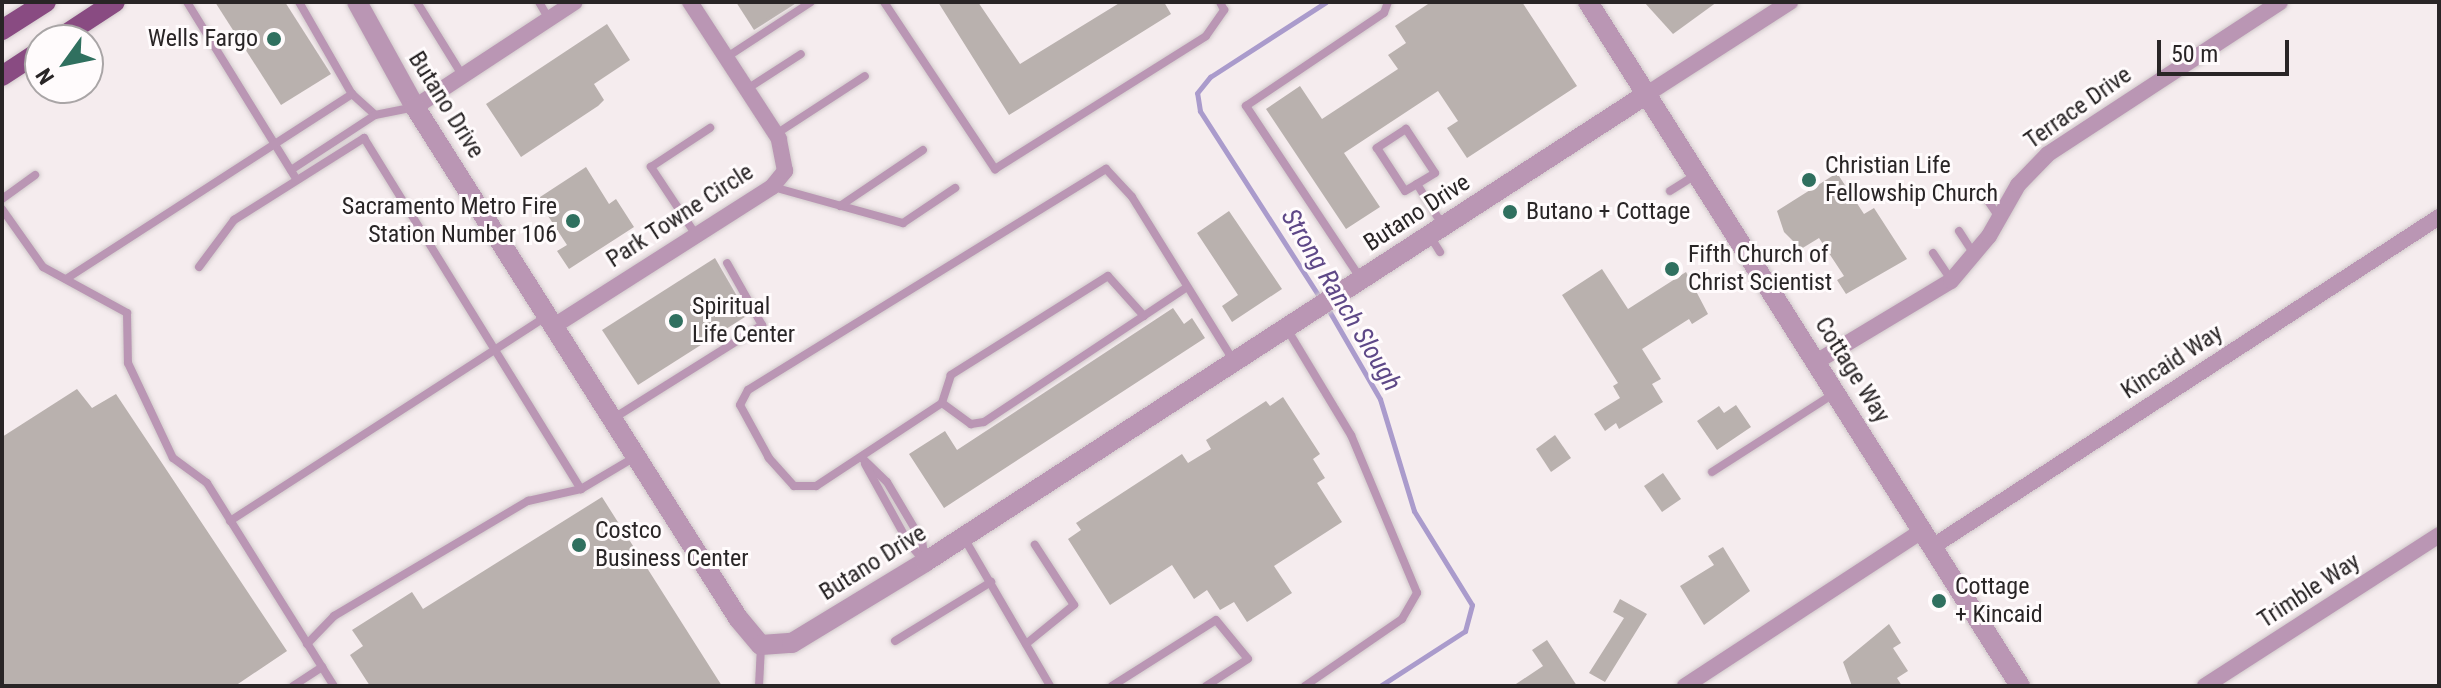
<!DOCTYPE html>
<html>
<head>
<meta charset="utf-8">
<style>
  body { margin:0 }
  #map { position:relative; width:2441px; height:688px; overflow:hidden; background:#f5ecee; font-family:"Roboto Condensed",sans-serif }
  div>[style] { position:absolute }
  [style*='--x'] { left:calc(var(--x)*1px); top:calc(var(--y)*1px); width:calc(var(--w)*1px); rotate:calc(var(--a)*1deg) }
  .stream>* { height:5px; margin:-2.5px; padding:0 2.5px; transform-origin:2.5px; border-radius:2.5px; background:#aa9bcc }
  .building>* { inset:0; background:#b9b1ae }
  .roads { filter:drop-shadow(0 0 2px #d0c8ca) drop-shadow(0 0 2px #d0c8ca) }
  .service>* { height:8px; margin:-4px; padding:0 4px; transform-origin:4px; border-radius:4px; background:#ba96b4 }
  .minor>* { height:16px; margin:-8px; padding:0 8px; transform-origin:8px; border-radius:8px; background:#ba96b4 }
  .tertiary>* { height:20px; margin:-10px; padding:0 10px; transform-origin:10px; border-radius:10px; background:#ba96b4 }
  .primary>* { height:20px; margin:-10px; padding:0 10px; transform-origin:10px; border-radius:10px; background:#894b82 }
  .dots>* { width:22px; height:22px; translate:-50% -50%; box-sizing:border-box; border:4px solid #fffbfc; border-radius:50% }
  span { translate:-50% -50%; white-space:nowrap; text-align:center; line-height:1.15; -webkit-text-stroke:6px #fffbfc; paint-order:stroke }
  .poi-label { font-size:24px; color:#292526 }
  .right { translate:-100% -50%; text-align:right }
  .left { translate:0 -50%; text-align:left }
  .street-label { font-size:24px; color:#292526 }
  .water-label { font-size:26px; color:#5e4887; font-style:italic }
  .frame { position:absolute; inset:0; border:4px solid #292526; pointer-events:none }
  .north { position:absolute; left:24px; top:24px; width:80px; height:80px; box-sizing:border-box; background:#fffbfc; border:2px solid #a9a5a6; border-radius:50%; rotate:237deg; font-size:22px; font-weight:700; line-height:32px; text-align:center; color:#292526 }
  .north::after { content:''; display:block; margin:auto; width:28px; height:36px; background:#30705f; clip-path:polygon(50% 0,100% 100%,50% 72%,0 100%) }
  .scale { position:absolute; left:2157px; top:40px; width:132px; height:36px; box-sizing:border-box; border:4px solid #292526; border-top:0; padding-left:10px; font-size:24px; line-height:28px; white-space:nowrap; color:#292526; -webkit-text-stroke:6px #fffbfc; paint-order:stroke }
</style>
</head>
<body>
<div id="map">
  <div class="stream">
    <div style="--x:1322;--y:301;--w:226;--a:-122.7"></div>
    <div style="--x:1200;--y:111;--w:18;--a:-99"></div>
    <div style="--x:1197;--y:93;--w:21;--a:-51"></div>
    <div style="--x:1210;--y:77;--w:138;--a:-32.9"></div>
    <div style="--x:1328;--y:309;--w:104;--a:60"></div>
    <div style="--x:1380;--y:399;--w:117;--a:73.1"></div>
    <div style="--x:1414;--y:511;--w:110;--a:58.3"></div>
    <div style="--x:1472;--y:605;--w:27;--a:105"></div>
    <div style="--x:1465;--y:631;--w:101;--a:147.1"></div>
  </div>
  <div class="building">
    <div style="clip-path:polygon(215px 2px,285px 2px,331px 74px,281px 105px)"></div>
    <div style="clip-path:polygon(736px 2px,798px 2px,754px 30px)"></div>
    <div style="clip-path:polygon(938px 2px,978px 2px,1020px 64px,1121px 2px,1164px 2px,1171px 14px,1009px 115px)"></div>
    <div style="clip-path:polygon(1431px 2px,1522px 2px,1577px 86px,1467px 158px,1447px 128px,1458px 121px,1438px 91px,1344px 153px,1380px 207px,1346px 229px,1266px 109px,1300px 86px,1322px 119px,1398px 69px,1388px 55px,1406px 43px,1395px 26px)"></div>
    <div style="clip-path:polygon(1644px 2px,1717px 2px,1673px 34px)"></div>
    <div style="clip-path:polygon(607px 24px,630px 60px,594px 84px,604px 100px,598px 106px,521px 157px,486px 104px)"></div>
    <div style="clip-path:polygon(586px 167px,609px 204px,616px 199px,634px 227px,569px 269px,557px 251px,567px 245px,537px 199px)"></div>
    <div style="clip-path:polygon(1837px 173px,1864px 214px,1874px 208px,1907px 259px,1846px 294px,1837px 280px,1844px 276px,1819px 238px,1801px 249px,1784px 232px,1777px 211px)"></div>
    <div style="clip-path:polygon(1229px 211px,1282px 289px,1232px 322px,1222px 306px,1238px 295px,1197px 233px)"></div>
    <div style="clip-path:polygon(715px 258px,748px 315px,638px 385px,602px 330px)"></div>
    <div style="clip-path:polygon(1602px 269px,1628px 309px,1686px 272px,1708px 314px,1692px 324px,1689px 319px,1642px 349px,1661px 379px,1652px 384px,1663px 402px,1619px 429px,1616px 423px,1605px 431px,1594px 414px,1620px 398px,1613px 386px,1618px 383px,1562px 295px)"></div>
    <div style="clip-path:polygon(1173px 308px,1184px 324px,1192px 318px,1205px 338px,944px 508px,909px 454px,945px 431px,957px 450px)"></div>
    <div style="clip-path:polygon(77px 389px,92px 408px,116px 394px,287px 651px,235px 686px,2px 686px,2px 437px)"></div>
    <div style="clip-path:polygon(1283px 397px,1320px 454px,1313px 459px,1325px 478px,1317px 483px,1342px 522px,1274px 566px,1292px 593px,1247px 622px,1234px 602px,1220px 610px,1207px 590px,1194px 599px,1172px 565px,1110px 605px,1068px 539px,1081px 530px,1076px 523px,1182px 454px,1188px 463px,1211px 449px,1206px 440px,1266px 401px,1270px 406px)"></div>
    <div style="clip-path:polygon(1736px 405px,1751px 427px,1717px 450px,1697px 421px,1719px 406px,1724px 413px)"></div>
    <div style="clip-path:polygon(1555px 435px,1571px 458px,1551px 472px,1536px 449px)"></div>
    <div style="clip-path:polygon(1663px 473px,1681px 499px,1662px 512px,1644px 486px)"></div>
    <div style="clip-path:polygon(602px 497px,722px 686px,370px 686px,350px 655px,363px 646px,352px 630px,412px 592px,423px 609px)"></div>
    <div style="clip-path:polygon(1723px 547px,1750px 591px,1704px 625px,1680px 586px,1714px 565px,1708px 556px)"></div>
    <div style="clip-path:polygon(1620px 599px,1647px 614px,1605px 682px,1589px 673px,1624px 618px,1613px 612px)"></div>
    <div style="clip-path:polygon(1889px 624px,1901px 643px,1893px 648px,1908px 671px,1897px 678px,1902px 686px,1852px 686px,1843px 662px)"></div>
    <div style="clip-path:polygon(1547px 640px,1577px 686px,1513px 686px,1543px 666px,1532px 650px)"></div>
  </div>
  <div class="roads">
    <div class="service">
      <div style="--x:187;--y:2;--w:209;--a:58.3"></div>
      <div style="--x:299;--y:2;--w:106;--a:60.1"></div>
      <div style="--x:352;--y:94;--w:31;--a:42"></div>
      <div style="--x:375;--y:115;--w:41;--a:-11.3"></div>
      <div style="--x:417;--y:2;--w:86;--a:58.3"></div>
      <div style="--x:539;--y:2;--w:20;--a:60"></div>
      <div style="--x:884;--y:2;--w:201;--a:56.4"></div>
      <div style="--x:995;--y:169;--w:249;--a:-32.2"></div>
      <div style="--x:1206;--y:36;--w:32;--a:-55"></div>
      <div style="--x:1224;--y:10;--w:9;--a:-117"></div>
      <div style="--x:727;--y:57;--w:100;--a:-33.2"></div>
      <div style="--x:747;--y:89;--w:64;--a:-32.9"></div>
      <div style="--x:776;--y:134;--w:106;--a:-33.1"></div>
      <div style="--x:291;--y:170;--w:100;--a:-33.2"></div>
      <div style="--x:1417;--y:184;--w:21;--a:-31"></div>
      <div style="--x:1435;--y:173;--w:53;--a:-123.4"></div>
      <div style="--x:1406;--y:129;--w:35;--a:147"></div>
      <div style="--x:1377;--y:148;--w:51;--a:56.9"></div>
      <div style="--x:1405;--y:191;--w:14;--a:-30"></div>
      <div style="--x:1417;--y:184;--w:49;--a:58.2"></div>
      <div style="--x:773;--y:187;--w:135;--a:15.5"></div>
      <div style="--x:903;--y:223;--w:63;--a:-33.9"></div>
      <div style="--x:1670;--y:191;--w:31;--a:-32"></div>
      <div style="--x:1984;--y:195;--w:27;--a:56"></div>
      <div style="--x:2;--y:199;--w:41;--a:-36"></div>
      <div style="--x:840;--y:206;--w:100;--a:-34"></div>
      <div style="--x:2;--y:209;--w:71;--a:54.7"></div>
      <div style="--x:43;--y:267;--w:96;--a:28.7"></div>
      <div style="--x:127;--y:313;--w:50;--a:88.9"></div>
      <div style="--x:128;--y:363;--w:105;--a:64.7"></div>
      <div style="--x:173;--y:458;--w:42;--a:36.3"></div>
      <div style="--x:207;--y:483;--w:239;--a:58"></div>
      <div style="--x:1959;--y:231;--w:27;--a:57"></div>
      <div style="--x:696;--y:235;--w:82;--a:-123.5"></div>
      <div style="--x:651;--y:167;--w:71;--a:-33.5"></div>
      <div style="--x:1430;--y:236;--w:19;--a:58"></div>
      <div style="--x:1933;--y:253;--w:32;--a:56"></div>
      <div style="--x:199;--y:267;--w:59;--a:-53.3"></div>
      <div style="--x:234;--y:220;--w:154;--a:-32.2"></div>
      <div style="--x:364;--y:138;--w:413;--a:58.3"></div>
      <div style="--x:581;--y:489;--w:63;--a:-30.7"></div>
      <div style="--x:66;--y:279;--w:341;--a:-32.9"></div>
      <div style="--x:1361;--y:279;--w:208;--a:-123.6"></div>
      <div style="--x:1246;--y:106;--w:166;--a:-34"></div>
      <div style="--x:1384;--y:13;--w:12;--a:-70"></div>
      <div style="--x:1144;--y:316;--w:54;--a:-132"></div>
      <div style="--x:1108;--y:276;--w:186;--a:147.8"></div>
      <div style="--x:951;--y:375;--w:29;--a:108"></div>
      <div style="--x:942;--y:403;--w:151;--a:146.6"></div>
      <div style="--x:816;--y:486;--w:22;--a:180"></div>
      <div style="--x:794;--y:486;--w:38;--a:-132"></div>
      <div style="--x:769;--y:458;--w:60;--a:-118.7"></div>
      <div style="--x:740;--y:405;--w:17;--a:-62"></div>
      <div style="--x:748;--y:390;--w:421;--a:-31.7"></div>
      <div style="--x:1106;--y:169;--w:38;--a:47"></div>
      <div style="--x:1132;--y:197;--w:192;--a:58.2"></div>
      <div style="--x:1287;--y:329;--w:124;--a:58.9"></div>
      <div style="--x:1351;--y:435;--w:171;--a:67.3"></div>
      <div style="--x:1417;--y:593;--w:30;--a:120"></div>
      <div style="--x:1402;--y:619;--w:118;--a:145.4"></div>
      <div style="--x:942;--y:403;--w:36;--a:36"></div>
      <div style="--x:971;--y:424;--w:13;--a:-9"></div>
      <div style="--x:984;--y:422;--w:244;--a:-33.6"></div>
      <div style="--x:614;--y:418;--w:175;--a:-32.1"></div>
      <div style="--x:762;--y:325;--w:71;--a:-119.4"></div>
      <div style="--x:863;--y:459;--w:33;--a:44"></div>
      <div style="--x:887;--y:482;--w:69;--a:59.3"></div>
      <div style="--x:922;--y:541;--w:18;--a:81"></div>
      <div style="--x:865;--y:464;--w:89;--a:61.1"></div>
      <div style="--x:908;--y:542;--w:25;--a:50"></div>
      <div style="--x:1712;--y:472;--w:146;--a:-32.7"></div>
      <div style="--x:230;--y:521;--w:375;--a:-32.9"></div>
      <div style="--x:964;--y:538;--w:171;--a:59.8"></div>
      <div style="--x:895;--y:641;--w:113;--a:-31.6"></div>
      <div style="--x:307;--y:644;--w:39;--a:-46"></div>
      <div style="--x:334;--y:616;--w:226;--a:-30.7"></div>
      <div style="--x:528;--y:501;--w:54;--a:-12.8"></div>
      <div style="--x:1026;--y:644;--w:62;--a:-39.1"></div>
      <div style="--x:1074;--y:605;--w:72;--a:-123"></div>
      <div style="--x:293;--y:686;--w:35;--a:-33"></div>
      <div style="--x:759;--y:686;--w:40;--a:-87.1"></div>
      <div style="--x:1112;--y:686;--w:123;--a:-32.4"></div>
      <div style="--x:1216;--y:620;--w:50;--a:50.6"></div>
      <div style="--x:1248;--y:659;--w:50;--a:147.3"></div>
    </div>
    <div class="minor">
      <div style="--x:1644;--y:96;--w:174;--a:-32.8"></div>
      <div style="--x:415;--y:107;--w:191;--a:-33.3"></div>
      <div style="--x:554;--y:326;--w:259;--a:-32.5"></div>
      <div style="--x:772;--y:187;--w:21;--a:-51"></div>
      <div style="--x:785;--y:171;--w:33;--a:-101"></div>
      <div style="--x:779;--y:139;--w:163;--a:-123"></div>
      <div style="--x:1816;--y:362;--w:157;--a:-31"></div>
      <div style="--x:1951;--y:281;--w:59;--a:-49.8"></div>
      <div style="--x:1989;--y:236;--w:59;--a:-60.4"></div>
      <div style="--x:2018;--y:185;--w:43;--a:-45.9"></div>
      <div style="--x:2048;--y:154;--w:277;--a:-33.2"></div>
      <div style="--x:1932;--y:547;--w:605;--a:-33.06"></div>
      <div style="--x:1685;--y:686;--w:283;--a:-33.2"></div>
      <div style="--x:2205;--y:686;--w:278;--a:-32.8"></div>
    </div>
    <div class="tertiary">
      <div style="--x:357;--y:2;--w:120;--a:61.1"></div>
      <div style="--x:415;--y:107;--w:605;--a:57.7"></div>
      <div style="--x:738;--y:618;--w:35;--a:50"></div>
      <div style="--x:761;--y:645;--w:31;--a:-4"></div>
      <div style="--x:792;--y:643;--w:156;--a:-31.3"></div>
      <div style="--x:925;--y:562;--w:857;--a:-32.95"></div>
      <div style="--x:1588;--y:2;--w:809;--a:57.72"></div>
    </div>
    <div class="primary">
      <div style="--x:2;--y:30;--w:52;--a:-32.5"></div>
      <div style="--x:57;--y:40;--w:69;--a:-33.2"></div>
      <div style="--x:2;--y:76;--w:45;--a:-33.3"></div>
    </div>
  </div>
  <div class="dots">
    <div style="left:274px;top:39px;background:#30705f"></div>
    <div style="left:1809px;top:180px;background:#30705f"></div>
    <div style="left:1510px;top:212px;background:#30705f"></div>
    <div style="left:573px;top:221px;background:#30705f"></div>
    <div style="left:1672px;top:269px;background:#30705f"></div>
    <div style="left:676px;top:321px;background:#30705f"></div>
    <div style="left:579px;top:545px;background:#30705f"></div>
    <div style="left:1939px;top:601px;background:#30705f"></div>
  </div>
  <div class="poi-label">
    <span class="right" style="left:258px;top:39px">Wells Fargo</span>
    <span class="left" style="left:1825px;top:180px">Christian Life<br>Fellowship Church</span>
    <span class="right" style="left:557px;top:221px">Sacramento Metro Fire<br>Station Number 106</span>
    <span class="left" style="left:1526px;top:212px">Butano + Cottage</span>
    <span class="left" style="left:1688px;top:269px">Fifth Church of<br>Christ Scientist</span>
    <span class="left" style="left:692px;top:321px">Spiritual<br>Life Center</span>
    <span class="left" style="left:595px;top:545px">Costco<br>Business Center</span>
    <span class="left" style="left:1955px;top:601px">Cottage<br>+ Kincaid</span>
  </div>
  <div class="street-label">
    <span style="left:446px;top:105px;rotate:58deg">Butano Drive</span>
    <span style="left:2078px;top:108px;rotate:-35deg">Terrace Drive</span>
    <span style="left:1417px;top:213px;rotate:-33deg">Butano Drive</span>
    <span style="left:680px;top:216px;rotate:-33deg">Park Towne Circle</span>
    <span style="left:2172px;top:362px;rotate:-33deg">Kincaid Way</span>
    <span style="left:1852px;top:370px;rotate:58deg">Cottage Way</span>
    <span style="left:873px;top:563px;rotate:-32deg">Butano Drive</span>
    <span style="left:2309px;top:591px;rotate:-33deg">Trimble Way</span>
  </div>
  <div class="water-label">
    <span style="left:1341px;top:300px;rotate:59deg">Strong Ranch Slough</span>
  </div>
  <div class="frame"></div>
  <div class="north">N</div>
  <div class="scale">50 m</div>
</div>
</body>
</html>
